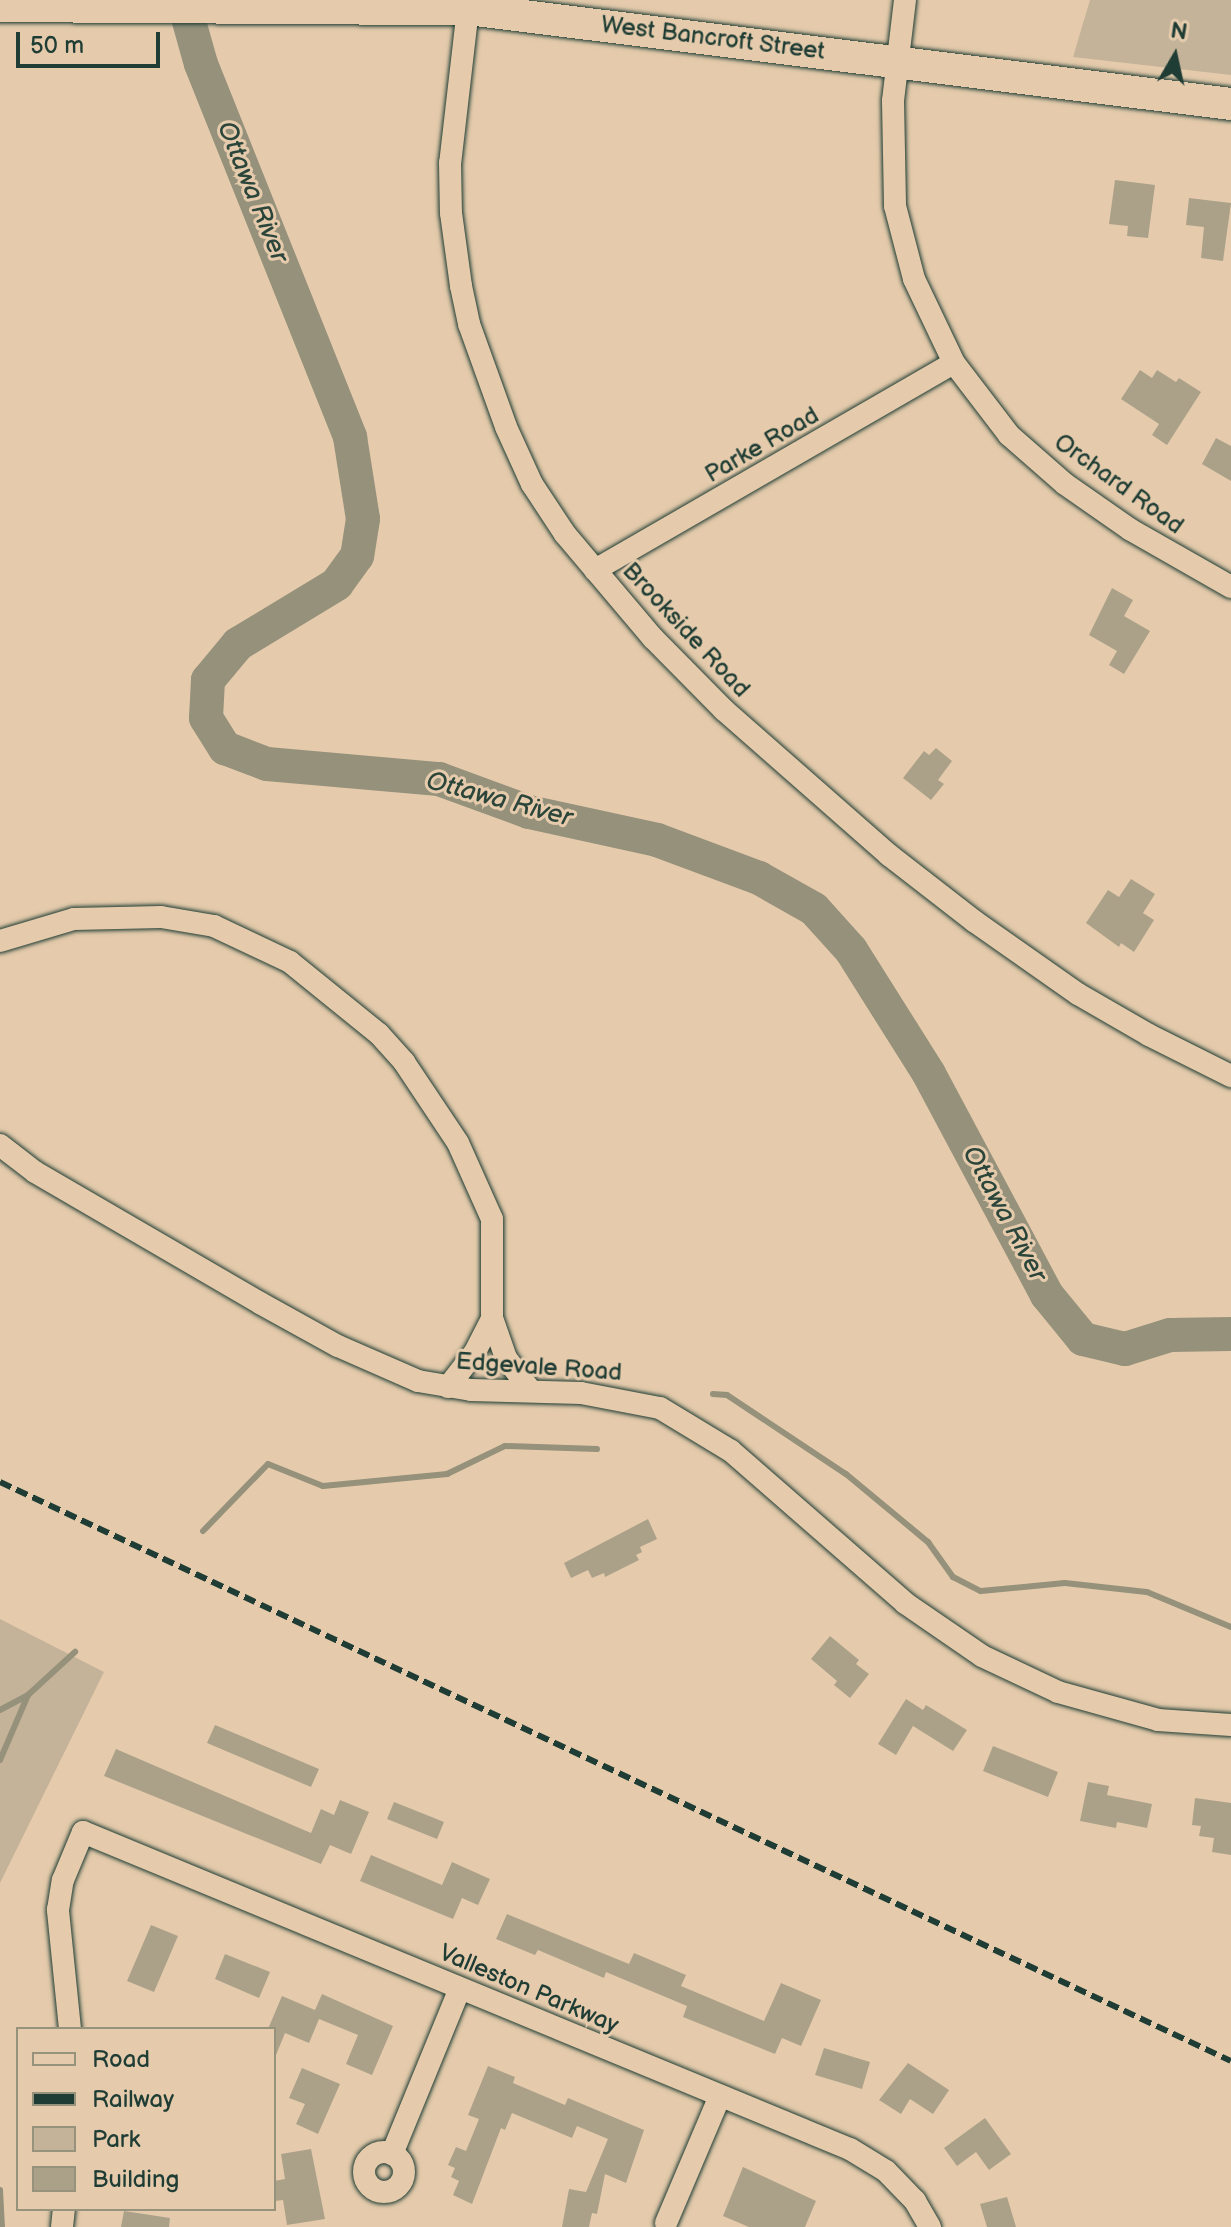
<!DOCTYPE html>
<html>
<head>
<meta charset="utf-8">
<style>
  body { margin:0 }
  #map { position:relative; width:1231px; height:2227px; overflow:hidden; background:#e5cbac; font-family:"Balsamiq Sans",sans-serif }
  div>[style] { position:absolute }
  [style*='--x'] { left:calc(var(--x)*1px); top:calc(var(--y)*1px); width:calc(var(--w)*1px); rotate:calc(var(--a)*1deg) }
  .green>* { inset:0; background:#c4b399 }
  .stream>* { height:6px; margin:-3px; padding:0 3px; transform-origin:3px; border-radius:3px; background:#95917b }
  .river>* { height:34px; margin:-17px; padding:0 17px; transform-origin:17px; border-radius:17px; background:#95917b }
  .building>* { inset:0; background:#aba189 }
  .roads { filter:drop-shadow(0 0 2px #1f3d34) drop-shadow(0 0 2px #1f3d34) }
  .street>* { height:22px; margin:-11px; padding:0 11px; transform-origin:11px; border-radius:11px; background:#e5cbac }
  .street>.ring { margin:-11px; padding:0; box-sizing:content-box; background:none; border:22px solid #e5cbac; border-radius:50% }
  .secondary>* { height:32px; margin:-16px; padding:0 16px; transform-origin:16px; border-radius:16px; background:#e5cbac }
  .rail>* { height:6px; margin-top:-3px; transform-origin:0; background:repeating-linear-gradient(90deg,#1f3d34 0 12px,transparent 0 18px) }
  span { translate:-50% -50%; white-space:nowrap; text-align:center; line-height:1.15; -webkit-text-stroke:6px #e5cbac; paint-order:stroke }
  .street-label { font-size:24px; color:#1f3d34 }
  .water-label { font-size:26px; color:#2b453b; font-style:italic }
  .legend { position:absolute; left:16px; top:2027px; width:260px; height:184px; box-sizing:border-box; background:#e5cbac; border:2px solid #96927c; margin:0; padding:10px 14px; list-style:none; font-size:24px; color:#1f3d34 }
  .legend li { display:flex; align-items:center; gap:16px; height:40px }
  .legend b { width:40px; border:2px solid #96927c }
  .north { position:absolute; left:1135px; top:16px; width:80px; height:80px; -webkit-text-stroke:6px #e5cbac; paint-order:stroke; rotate:9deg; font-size:22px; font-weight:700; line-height:32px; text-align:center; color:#1f3d34 }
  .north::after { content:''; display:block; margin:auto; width:28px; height:36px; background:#1f3d34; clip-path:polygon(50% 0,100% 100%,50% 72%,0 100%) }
  .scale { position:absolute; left:16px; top:32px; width:144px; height:36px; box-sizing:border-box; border:4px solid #1f3d34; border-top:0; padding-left:10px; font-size:24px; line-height:28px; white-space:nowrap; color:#1f3d34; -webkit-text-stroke:6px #e5cbac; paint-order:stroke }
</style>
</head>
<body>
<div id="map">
  <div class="green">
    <div style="clip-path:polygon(1090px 0,1231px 0,1231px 75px,1073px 57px)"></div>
    <div style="clip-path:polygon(0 1619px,104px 1672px,0 1883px)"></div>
  </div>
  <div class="stream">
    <div style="--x:713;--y:1394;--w:14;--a:4"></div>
    <div style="--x:727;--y:1395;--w:143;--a:33.6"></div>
    <div style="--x:846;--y:1474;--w:107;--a:39.7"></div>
    <div style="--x:928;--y:1542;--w:43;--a:54.5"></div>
    <div style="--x:953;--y:1577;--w:31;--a:27"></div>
    <div style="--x:981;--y:1591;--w:84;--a:-5.4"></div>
    <div style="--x:1065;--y:1583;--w:82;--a:6.3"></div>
    <div style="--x:1147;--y:1592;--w:91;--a:22.6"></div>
    <div style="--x:203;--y:1531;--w:93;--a:-45.9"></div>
    <div style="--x:268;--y:1464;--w:59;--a:21.8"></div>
    <div style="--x:323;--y:1486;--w:125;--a:-5.5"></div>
    <div style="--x:447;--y:1474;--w:64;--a:-25.8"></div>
    <div style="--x:505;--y:1446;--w:92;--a:1.9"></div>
    <div style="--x:0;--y:1710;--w:32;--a:-28"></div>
    <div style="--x:0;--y:1760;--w:71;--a:-66.7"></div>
    <div style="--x:28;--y:1695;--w:64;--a:-42.5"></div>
    <div style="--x:0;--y:2190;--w:37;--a:87"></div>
  </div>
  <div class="river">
    <div style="--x:183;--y:0;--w:66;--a:74.3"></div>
    <div style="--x:201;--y:64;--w:402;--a:68.2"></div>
    <div style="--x:350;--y:437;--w:83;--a:81"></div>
    <div style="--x:363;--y:519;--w:37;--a:99"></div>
    <div style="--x:357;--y:556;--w:34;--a:126"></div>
    <div style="--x:337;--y:584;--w:116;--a:148.8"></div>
    <div style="--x:238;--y:644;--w:47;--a:129.8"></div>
    <div style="--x:208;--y:680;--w:38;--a:93"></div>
    <div style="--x:206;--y:718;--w:36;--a:58"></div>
    <div style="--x:225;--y:748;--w:45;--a:20.9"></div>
    <div style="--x:267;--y:764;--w:173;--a:5"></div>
    <div style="--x:439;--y:779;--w:96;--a:20.1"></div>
    <div style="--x:529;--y:812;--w:131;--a:12.3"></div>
    <div style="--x:657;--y:840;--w:109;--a:20.4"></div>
    <div style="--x:759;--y:878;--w:63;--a:29.4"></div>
    <div style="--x:814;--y:909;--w:55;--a:47.9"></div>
    <div style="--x:851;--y:950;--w:146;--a:57.8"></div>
    <div style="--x:929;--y:1074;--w:251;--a:61.9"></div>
    <div style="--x:1047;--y:1295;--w:57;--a:50.7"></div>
    <div style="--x:1083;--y:1339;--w:43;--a:13.4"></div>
    <div style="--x:1125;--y:1349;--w:47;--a:-17.3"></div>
    <div style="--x:1170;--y:1335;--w:61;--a:-0.9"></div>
  </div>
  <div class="building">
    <div style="clip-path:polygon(1115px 180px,1155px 185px,1148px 238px,1127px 236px,1128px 226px,1109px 224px)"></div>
    <div style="clip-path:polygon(1189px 198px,1231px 203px,1223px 261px,1201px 258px,1204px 227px,1186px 225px)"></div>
    <div style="clip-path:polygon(1140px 370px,1152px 378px,1157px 370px,1176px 382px,1179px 378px,1201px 392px,1167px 445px,1152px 435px,1159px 424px,1121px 399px)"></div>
    <div style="clip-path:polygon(1216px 438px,1231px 446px,1231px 481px,1202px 464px)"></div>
    <div style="clip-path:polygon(1112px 588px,1133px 600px,1124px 616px,1150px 631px,1124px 674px,1109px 665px,1117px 651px,1089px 635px)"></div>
    <div style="clip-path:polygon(936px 748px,952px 761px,938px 780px,944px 784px,931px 800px,903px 778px,924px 751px,929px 755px)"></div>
    <div style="clip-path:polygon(1131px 879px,1155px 894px,1143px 913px,1154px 920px,1134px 952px,1121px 943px,1119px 947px,1086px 923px,1108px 890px,1119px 897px)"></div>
    <div style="clip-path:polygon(648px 1519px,657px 1539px,640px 1547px,642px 1552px,636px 1555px,639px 1560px,605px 1577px,604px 1573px,592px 1578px,588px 1570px,571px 1578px,564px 1563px)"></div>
    <div style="clip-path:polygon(830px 1636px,859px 1660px,856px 1664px,869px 1674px,850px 1698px,834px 1685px,837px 1681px,811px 1659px)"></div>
    <div style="clip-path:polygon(906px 1699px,923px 1710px,926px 1705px,967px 1730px,953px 1751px,913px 1726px,896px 1755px,878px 1744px)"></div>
    <div style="clip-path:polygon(215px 1725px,319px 1769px,311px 1787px,207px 1743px)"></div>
    <div style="clip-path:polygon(993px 1746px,1058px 1772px,1048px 1797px,983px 1771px)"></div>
    <div style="clip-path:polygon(116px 1749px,311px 1833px,321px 1809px,334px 1815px,340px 1800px,369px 1812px,351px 1854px,330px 1845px,321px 1864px,104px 1776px)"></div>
    <div style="clip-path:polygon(1088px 1782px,1109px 1786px,1107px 1795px,1152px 1804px,1147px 1828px,1117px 1822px,1116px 1828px,1080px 1821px)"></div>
    <div style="clip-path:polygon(1195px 1798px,1231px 1803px,1231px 1855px,1212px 1852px,1214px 1838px,1199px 1836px,1201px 1826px,1192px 1825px)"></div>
    <div style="clip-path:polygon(394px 1802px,444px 1822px,437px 1839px,387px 1819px)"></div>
    <div style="clip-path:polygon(371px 1855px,442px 1885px,452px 1862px,490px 1879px,478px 1905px,462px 1898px,453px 1919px,360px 1881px)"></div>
    <div style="clip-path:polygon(507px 1914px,629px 1964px,634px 1953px,686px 1975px,681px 1986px,764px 2021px,781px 1983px,821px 2000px,801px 2046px,782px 2038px,775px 2054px,683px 2017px,687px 2006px,606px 1972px,604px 1978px,538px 1950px,535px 1955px,496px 1939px)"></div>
    <div style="clip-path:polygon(151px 1925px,178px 1936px,154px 1992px,127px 1981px)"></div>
    <div style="clip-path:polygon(225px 1954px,270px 1972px,259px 1998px,215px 1979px)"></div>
    <div style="clip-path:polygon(322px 1994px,393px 2026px,372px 2075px,346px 2064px,358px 2035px,319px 2019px,309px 2043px,285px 2033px,274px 2060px,274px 2029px,268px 2029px,282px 1996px,315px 2010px)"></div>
    <div style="clip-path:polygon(824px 2048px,870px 2062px,862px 2089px,815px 2075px)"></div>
    <div style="clip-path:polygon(908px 2063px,949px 2090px,933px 2114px,910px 2099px,901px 2114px,879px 2100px)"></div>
    <div style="clip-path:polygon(488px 2066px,515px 2077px,513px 2083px,565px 2105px,568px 2098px,644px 2130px,626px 2183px,605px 2174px,597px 2214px,592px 2213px,589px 2227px,562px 2227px,569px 2189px,586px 2192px,608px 2139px,577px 2126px,572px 2138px,512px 2113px,505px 2130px,501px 2128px,472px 2204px,453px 2195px,459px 2181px,451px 2177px,455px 2168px,448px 2165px,456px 2147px,466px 2151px,479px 2119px,468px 2115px)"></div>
    <div style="clip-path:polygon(302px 2068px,340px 2084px,318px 2134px,296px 2124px,305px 2104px,289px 2098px)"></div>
    <div style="clip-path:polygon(985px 2118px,1011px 2154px,989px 2170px,976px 2152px,957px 2166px,944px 2148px)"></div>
    <div style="clip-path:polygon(311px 2149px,325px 2219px,287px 2225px,283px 2200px,275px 2201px,274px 2192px,274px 2181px,285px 2179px,281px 2154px)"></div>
    <div style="clip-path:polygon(743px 2167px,816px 2201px,805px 2227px,749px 2227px,723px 2216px)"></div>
    <div style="clip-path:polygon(1007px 2197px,1016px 2227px,987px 2227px,980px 2204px)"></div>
    <div style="clip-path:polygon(124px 2211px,170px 2218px,169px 2227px,121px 2227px)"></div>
  </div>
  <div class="roads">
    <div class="street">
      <div style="--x:469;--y:0;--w:164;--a:96.6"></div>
      <div style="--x:450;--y:163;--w:50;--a:88.9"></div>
      <div style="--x:451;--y:213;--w:74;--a:82.2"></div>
      <div style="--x:461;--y:286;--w:39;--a:78"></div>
      <div style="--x:469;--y:324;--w:109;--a:70.2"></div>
      <div style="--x:506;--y:427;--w:63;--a:65.5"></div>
      <div style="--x:532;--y:484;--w:60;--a:56.6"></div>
      <div style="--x:565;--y:534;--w:136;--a:49.8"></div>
      <div style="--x:653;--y:638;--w:101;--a:45.4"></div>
      <div style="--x:724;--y:710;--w:220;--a:41.3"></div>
      <div style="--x:889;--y:855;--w:108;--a:37.8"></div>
      <div style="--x:974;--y:921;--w:127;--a:35.1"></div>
      <div style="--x:1078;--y:994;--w:82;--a:30"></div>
      <div style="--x:1149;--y:1035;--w:92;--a:26.6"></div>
      <div style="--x:905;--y:0;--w:102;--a:96.8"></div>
      <div style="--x:893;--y:101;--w:105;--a:88.9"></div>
      <div style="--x:895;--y:206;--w:75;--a:75.4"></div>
      <div style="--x:914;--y:279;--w:93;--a:64.5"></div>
      <div style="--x:954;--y:363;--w:91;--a:52.6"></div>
      <div style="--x:1009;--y:435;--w:74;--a:41.2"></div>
      <div style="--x:1065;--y:484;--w:80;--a:34.9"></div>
      <div style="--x:1131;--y:530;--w:115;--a:29.7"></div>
      <div style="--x:595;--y:570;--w:414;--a:-30"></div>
      <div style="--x:0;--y:941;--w:77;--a:-16.6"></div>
      <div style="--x:74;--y:919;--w:87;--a:-1.3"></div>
      <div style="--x:161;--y:917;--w:54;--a:9.6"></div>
      <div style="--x:214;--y:926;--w:84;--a:25.3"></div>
      <div style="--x:290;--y:962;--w:114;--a:39"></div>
      <div style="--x:379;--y:1034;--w:38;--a:48"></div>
      <div style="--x:404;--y:1062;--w:97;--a:56.3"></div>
      <div style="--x:458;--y:1143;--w:83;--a:65.9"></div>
      <div style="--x:492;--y:1219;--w:99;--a:90"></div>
      <div style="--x:492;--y:1318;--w:42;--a:70.7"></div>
      <div style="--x:506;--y:1358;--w:39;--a:53"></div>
      <div style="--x:0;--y:1145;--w:44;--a:37.6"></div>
      <div style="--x:35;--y:1172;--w:260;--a:30.2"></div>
      <div style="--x:260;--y:1303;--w:89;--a:28.9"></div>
      <div style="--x:338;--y:1346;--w:87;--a:23.6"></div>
      <div style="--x:418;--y:1381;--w:54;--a:9.6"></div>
      <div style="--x:471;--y:1390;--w:110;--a:1.6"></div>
      <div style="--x:581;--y:1393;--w:80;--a:10.8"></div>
      <div style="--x:660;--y:1408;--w:83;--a:31.2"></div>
      <div style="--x:731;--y:1451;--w:231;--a:41.1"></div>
      <div style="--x:905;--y:1603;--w:93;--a:34.5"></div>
      <div style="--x:982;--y:1656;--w:84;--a:25.3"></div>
      <div style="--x:1058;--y:1692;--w:104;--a:15.6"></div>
      <div style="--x:1158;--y:1720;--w:73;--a:3.9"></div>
      <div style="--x:448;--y:1387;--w:44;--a:-52.4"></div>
      <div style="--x:475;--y:1352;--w:38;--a:-63"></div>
      <div style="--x:70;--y:2029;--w:120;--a:-95.8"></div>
      <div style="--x:58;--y:1910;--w:30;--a:-81"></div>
      <div style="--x:63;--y:1880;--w:52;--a:-67.4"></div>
      <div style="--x:83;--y:1832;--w:830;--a:22.46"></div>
      <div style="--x:850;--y:2149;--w:42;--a:31.4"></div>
      <div style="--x:886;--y:2171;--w:42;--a:46"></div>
      <div style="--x:915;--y:2201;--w:30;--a:60"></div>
      <div class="ring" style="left:364px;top:2152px;width:18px;height:18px"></div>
      <div style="--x:392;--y:2154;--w:179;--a:-67.7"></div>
      <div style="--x:666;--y:2223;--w:138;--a:-67"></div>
      <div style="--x:62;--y:2227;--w:18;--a:-84"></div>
    </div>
    <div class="secondary">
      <div style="--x:0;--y:6;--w:468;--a:0.4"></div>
      <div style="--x:468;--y:9;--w:769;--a:7.1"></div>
    </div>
  </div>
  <div class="rail">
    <div style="--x:0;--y:1482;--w:1360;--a:25.19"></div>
  </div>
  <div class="street-label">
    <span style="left:713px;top:38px;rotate:7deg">West Bancroft Street</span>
    <span style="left:762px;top:445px;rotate:-30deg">Parke Road</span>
    <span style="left:1119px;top:484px;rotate:36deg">Orchard Road</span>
    <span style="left:686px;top:630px;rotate:47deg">Brookside Road</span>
    <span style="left:539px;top:1367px;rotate:4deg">Edgevale Road</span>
    <span style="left:529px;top:1989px;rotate:23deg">Valleston Parkway</span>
  </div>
  <div class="water-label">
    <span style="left:252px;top:192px;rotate:68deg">Ottawa River</span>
    <span style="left:499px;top:800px;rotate:15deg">Ottawa River</span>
    <span style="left:1004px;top:1214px;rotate:62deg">Ottawa River</span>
  </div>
  <ul class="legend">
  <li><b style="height:10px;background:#e5cbac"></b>Road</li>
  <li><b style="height:10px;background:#1f3d34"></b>Railway</li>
  <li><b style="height:22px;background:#c4b399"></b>Park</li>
  <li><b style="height:22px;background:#aba189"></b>Building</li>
  </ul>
  <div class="north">N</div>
  <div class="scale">50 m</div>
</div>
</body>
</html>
